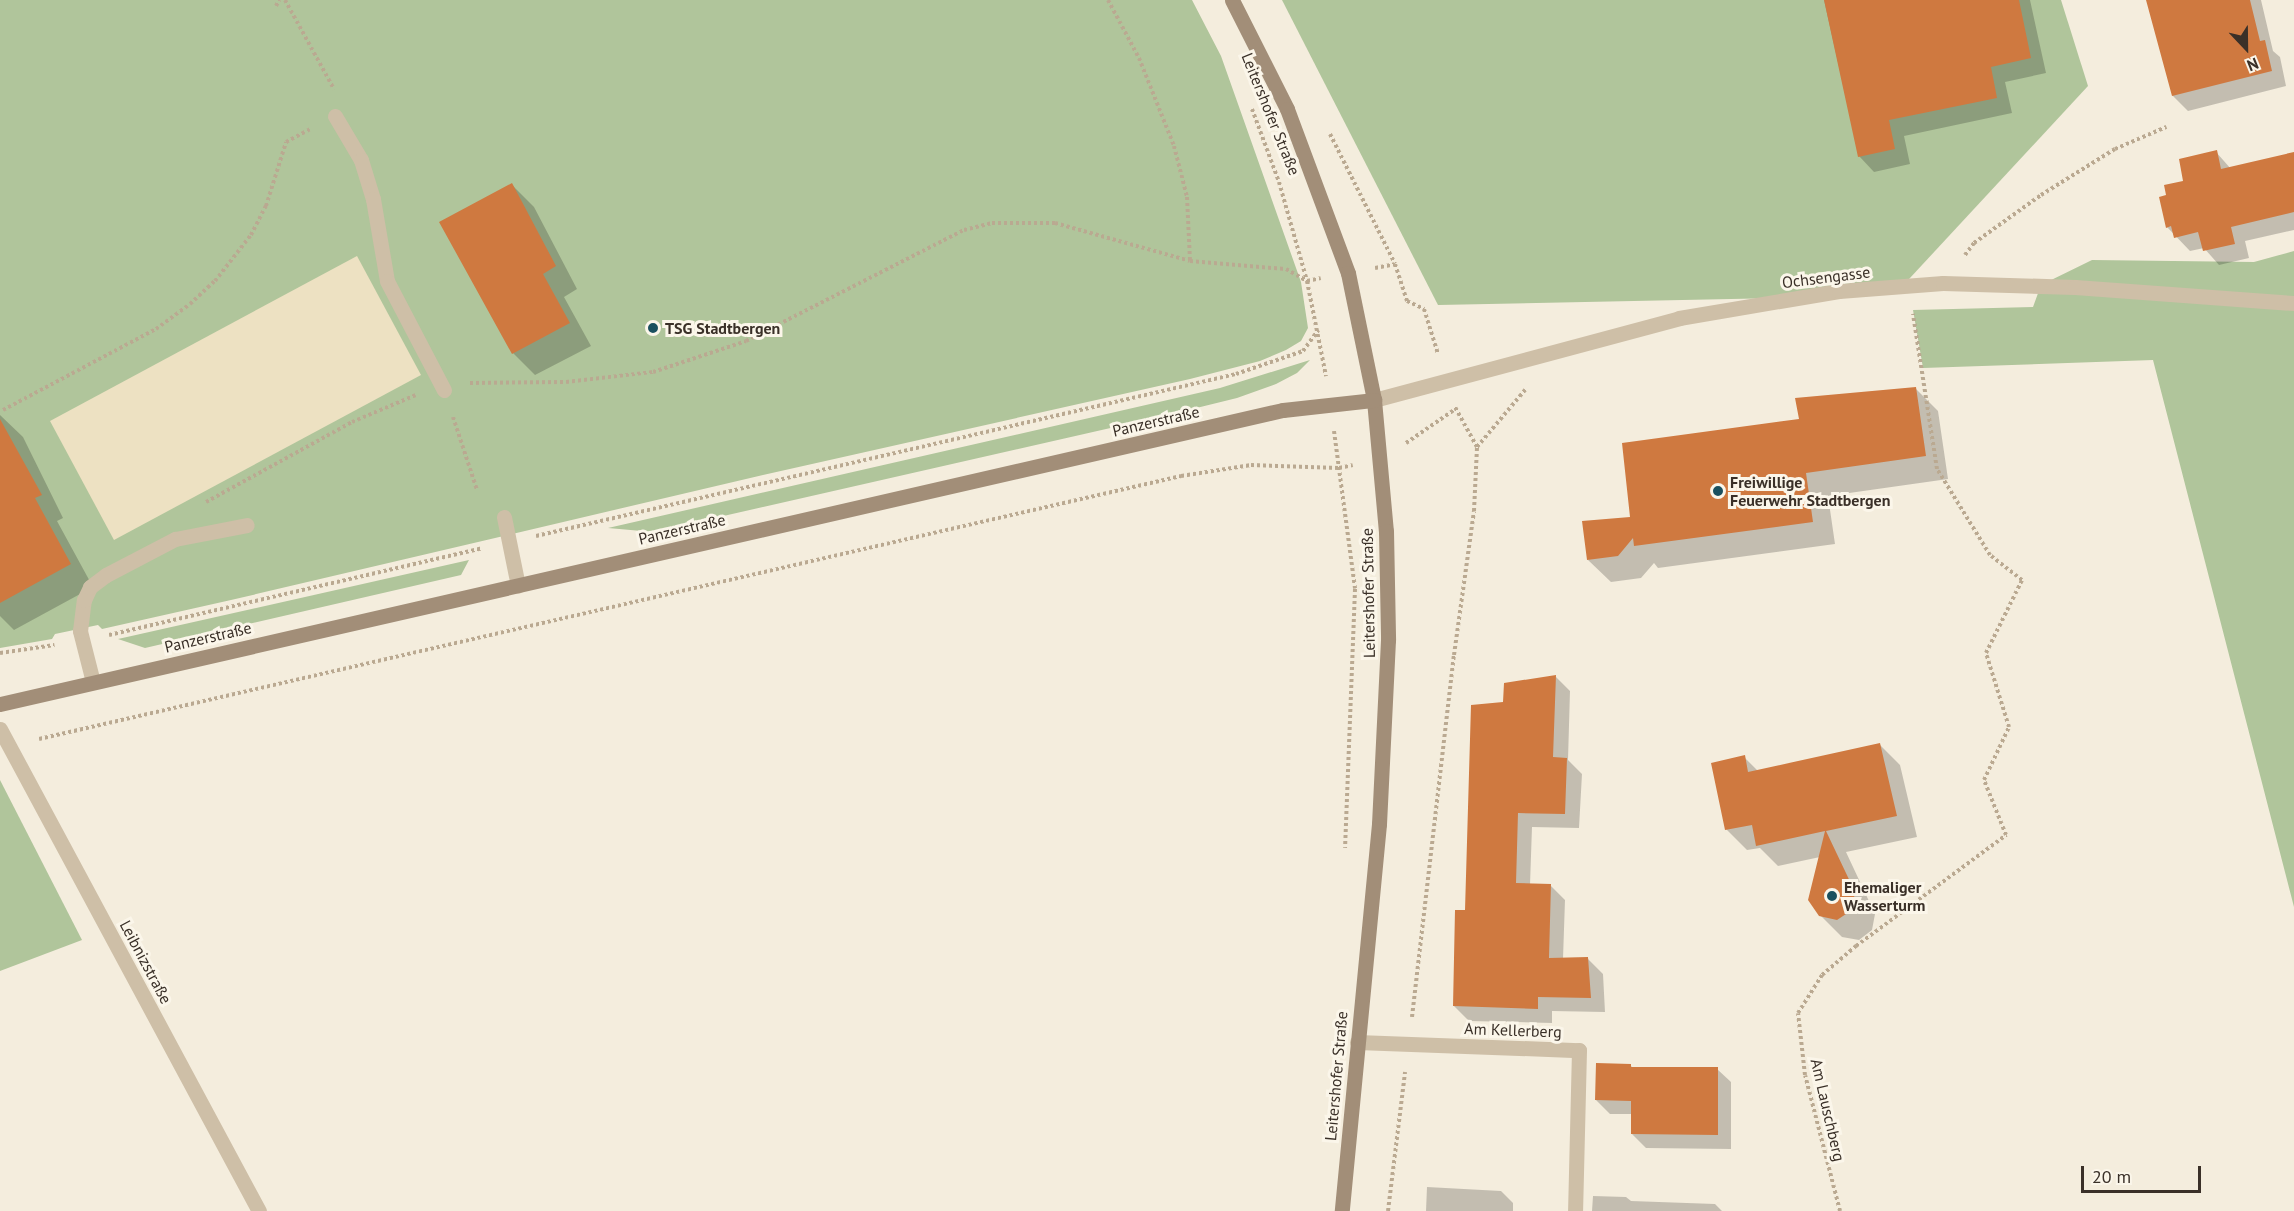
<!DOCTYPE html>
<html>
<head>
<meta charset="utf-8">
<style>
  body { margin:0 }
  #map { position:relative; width:2294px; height:1211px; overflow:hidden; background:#f4eddd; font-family:"PT Sans",sans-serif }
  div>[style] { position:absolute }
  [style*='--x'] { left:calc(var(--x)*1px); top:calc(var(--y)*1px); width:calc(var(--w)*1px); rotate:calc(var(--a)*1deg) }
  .green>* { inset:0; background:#b0c59b }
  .plaza>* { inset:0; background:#ede1c2 }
  .shadow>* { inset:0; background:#0003 }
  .building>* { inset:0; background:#cf7940 }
  .path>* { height:4px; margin-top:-2px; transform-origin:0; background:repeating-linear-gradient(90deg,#baa991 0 3px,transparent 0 6px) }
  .lane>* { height:15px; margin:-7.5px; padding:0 7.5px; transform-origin:7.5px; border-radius:7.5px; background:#cebfa7 }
  .street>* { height:15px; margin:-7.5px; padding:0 7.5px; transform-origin:7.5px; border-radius:7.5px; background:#cebfa7 }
  .secondary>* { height:15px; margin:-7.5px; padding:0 7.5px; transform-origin:7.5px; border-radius:7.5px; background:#a28e78 }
  .dots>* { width:16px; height:16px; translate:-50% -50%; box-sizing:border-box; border:3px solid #fbf6ea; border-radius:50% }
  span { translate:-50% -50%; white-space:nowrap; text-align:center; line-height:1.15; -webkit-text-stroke:6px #fbf6ea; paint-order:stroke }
  .street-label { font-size:16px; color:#3a3028 }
  .poi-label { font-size:16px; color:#3a3028; font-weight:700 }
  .left { translate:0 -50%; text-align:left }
  .north { position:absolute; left:2216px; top:18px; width:60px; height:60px; -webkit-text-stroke:4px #fbf6ea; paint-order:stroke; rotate:158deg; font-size:16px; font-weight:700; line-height:24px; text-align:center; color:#3a3028 }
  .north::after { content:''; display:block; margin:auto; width:21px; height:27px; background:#3a3028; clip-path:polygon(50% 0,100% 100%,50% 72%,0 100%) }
  .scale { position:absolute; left:2081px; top:1166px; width:120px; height:27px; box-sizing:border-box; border:3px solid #3a3028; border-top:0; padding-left:8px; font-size:18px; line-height:21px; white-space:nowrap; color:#3a3028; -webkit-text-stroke:4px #fbf6ea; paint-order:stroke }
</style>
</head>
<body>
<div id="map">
  <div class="green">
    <div style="clip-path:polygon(0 0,1192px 0,1221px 56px,1301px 282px,1308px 328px,1301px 341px,1286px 350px,1260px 361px,1190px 379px,763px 475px,231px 600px,102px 629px,98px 625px,55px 634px,52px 639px,0 648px)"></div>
    <div style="clip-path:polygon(1282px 0,2061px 0,2088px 86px,1897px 292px,1824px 297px,1438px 305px)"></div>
    <div style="clip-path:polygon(2294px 251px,2294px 907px,2153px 360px,1923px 368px,1913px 310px,2033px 307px,2041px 285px,2092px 260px,2254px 262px)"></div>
    <div style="clip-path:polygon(1310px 360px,1297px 373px,1276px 384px,1237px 398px,1172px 414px,653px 532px,608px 528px,1220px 388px)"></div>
    <div style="clip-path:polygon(469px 560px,461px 575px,145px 648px,118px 639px)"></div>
    <div style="clip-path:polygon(0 780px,82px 940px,0 971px)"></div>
  </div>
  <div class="plaza">
    <div style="clip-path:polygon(357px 256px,421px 375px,114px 540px,50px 421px)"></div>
  </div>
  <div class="shadow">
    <div style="clip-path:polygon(1824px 0,2030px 0,2046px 73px,2005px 82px,2012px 113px,1904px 136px,1910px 164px,1874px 172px,1859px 156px)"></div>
    <div style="clip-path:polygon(2147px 0,2261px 0,2273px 51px,2280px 57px,2286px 86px,2188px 111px,2173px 96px)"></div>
    <div style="clip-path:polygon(2216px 152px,2231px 169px,2294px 154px,2294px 230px,2245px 241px,2249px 258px,2219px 265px,2204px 248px,2190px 251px,2167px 227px,2167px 197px)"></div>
    <div style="clip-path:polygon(512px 185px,534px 207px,577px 289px,564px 297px,591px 346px,535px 375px,513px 353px)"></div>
    <div style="clip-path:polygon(1915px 388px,1938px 411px,1948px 479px,1828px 496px,1835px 544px,1658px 568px,1654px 563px,1641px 578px,1611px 582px,1588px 560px,1632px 518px,1800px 420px)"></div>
    <div style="clip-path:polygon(0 415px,23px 437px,63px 518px,57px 521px,93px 587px,14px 630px,0 616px)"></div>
    <div style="clip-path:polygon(1556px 677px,1570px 691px,1568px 760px,1582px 774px,1579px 828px,1532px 827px,1530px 885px,1550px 885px,1565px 900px,1563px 959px,1588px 959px,1603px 974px,1605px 1012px,1552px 1011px,1552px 1023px,1469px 1021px,1454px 1006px,1466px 912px,1504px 703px)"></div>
    <div style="clip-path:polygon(1879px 744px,1900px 765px,1917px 837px,1846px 852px,1875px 914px,1872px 930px,1859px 940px,1842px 937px,1820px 915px,1820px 857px,1778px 866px,1760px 848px,1747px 850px,1726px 829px,1744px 757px,1758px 771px)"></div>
    <div style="clip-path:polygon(1630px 1065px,1633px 1068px,1717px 1069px,1731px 1082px,1731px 1149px,1646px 1148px,1632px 1134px,1632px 1114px,1610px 1114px,1596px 1100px)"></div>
    <div style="clip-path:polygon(1427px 1187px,1501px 1191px,1513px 1203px,1513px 1211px,1426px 1211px)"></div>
    <div style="clip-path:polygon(1593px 1196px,1626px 1197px,1631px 1201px,1715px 1204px,1722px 1211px,1592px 1211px)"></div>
  </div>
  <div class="building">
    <div style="clip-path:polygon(1824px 0,2019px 0,2031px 58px,1991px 67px,1997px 98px,1889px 120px,1895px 149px,1858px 157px)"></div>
    <div style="clip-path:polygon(2146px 0,2250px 0,2260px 41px,2265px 40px,2272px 71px,2172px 96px)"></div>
    <div style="clip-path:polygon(2217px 150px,2221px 169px,2294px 152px,2294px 212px,2231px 227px,2235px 244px,2203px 251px,2198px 232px,2174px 238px,2171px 226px,2166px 228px,2159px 197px,2166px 195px,2164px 185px,2183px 181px,2179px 159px)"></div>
    <div style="clip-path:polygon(512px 183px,556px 266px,543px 274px,570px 323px,512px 354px,439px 222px)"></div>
    <div style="clip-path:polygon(1916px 387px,1926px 456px,1806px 473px,1813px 522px,1634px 546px,1633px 538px,1618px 556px,1587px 560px,1582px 521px,1630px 517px,1622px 443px,1799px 419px,1795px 398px)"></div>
    <div style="clip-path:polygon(0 419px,42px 495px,35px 498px,71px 564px,0 603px)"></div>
    <div style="clip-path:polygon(1556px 675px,1553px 757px,1567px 758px,1565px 814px,1518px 813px,1516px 883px,1551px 884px,1549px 958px,1588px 957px,1591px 998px,1538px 997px,1538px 1009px,1453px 1006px,1455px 910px,1465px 910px,1471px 705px,1503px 702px,1504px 683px)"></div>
    <div style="clip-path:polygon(1880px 743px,1897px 816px,1826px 831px,1855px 892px,1852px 910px,1837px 920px,1819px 916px,1808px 900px,1825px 831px,1756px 846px,1752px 825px,1725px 830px,1711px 763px,1745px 755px,1748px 772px)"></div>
    <div style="clip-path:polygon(1596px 1063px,1631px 1064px,1631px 1067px,1718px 1067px,1718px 1135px,1631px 1134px,1631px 1101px,1595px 1100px)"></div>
  </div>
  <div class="path">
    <div style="--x:285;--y:0;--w:102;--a:61.2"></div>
    <div style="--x:1108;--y:0;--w:66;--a:61.9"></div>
    <div style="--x:1139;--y:58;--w:95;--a:68.3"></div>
    <div style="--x:1174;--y:146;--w:53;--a:75.7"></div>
    <div style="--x:1187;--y:197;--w:64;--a:87.3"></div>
    <div style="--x:276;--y:6;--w:7;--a:-63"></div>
    <div style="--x:1252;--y:109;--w:78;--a:69.7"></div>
    <div style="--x:1279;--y:182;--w:103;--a:74.2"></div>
    <div style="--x:1307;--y:281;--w:97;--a:78.7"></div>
    <div style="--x:1330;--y:134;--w:145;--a:63.4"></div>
    <div style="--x:1395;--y:264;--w:39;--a:72"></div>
    <div style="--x:1407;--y:301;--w:19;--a:25"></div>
    <div style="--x:1424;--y:309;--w:47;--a:72.7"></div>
    <div style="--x:1965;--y:255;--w:15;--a:-53"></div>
    <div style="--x:1974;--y:243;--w:82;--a:-35.6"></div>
    <div style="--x:2041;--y:195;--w:87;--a:-31.9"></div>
    <div style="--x:2115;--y:149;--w:56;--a:-23.3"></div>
    <div style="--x:1375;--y:268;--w:20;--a:-11"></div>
    <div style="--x:470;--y:383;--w:96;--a:-0.6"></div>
    <div style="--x:566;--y:382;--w:88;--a:-6.6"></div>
    <div style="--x:653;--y:372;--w:98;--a:-18.4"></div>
    <div style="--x:746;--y:341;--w:245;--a:-27"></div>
    <div style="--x:964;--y:230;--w:29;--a:-14"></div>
    <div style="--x:992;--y:223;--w:63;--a:0"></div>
    <div style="--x:1055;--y:223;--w:140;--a:15.7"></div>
    <div style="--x:1190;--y:261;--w:96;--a:4.8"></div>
    <div style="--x:1286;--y:269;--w:24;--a:30"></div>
    <div style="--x:1307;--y:281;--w:14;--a:-12"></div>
    <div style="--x:3;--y:410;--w:173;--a:-27.9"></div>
    <div style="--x:156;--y:329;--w:42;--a:-36.3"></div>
    <div style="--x:190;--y:304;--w:34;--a:-43"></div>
    <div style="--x:215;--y:281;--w:58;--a:-52"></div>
    <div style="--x:251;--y:235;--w:33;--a:-63"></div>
    <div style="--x:266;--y:206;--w:67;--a:-72.6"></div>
    <div style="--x:286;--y:142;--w:27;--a:-28"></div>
    <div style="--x:453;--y:417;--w:77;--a:71.8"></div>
    <div style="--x:1334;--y:431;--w:159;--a:82.4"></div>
    <div style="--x:1355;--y:589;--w:259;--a:92.2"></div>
    <div style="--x:1406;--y:443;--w:58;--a:-34.5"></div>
    <div style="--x:1477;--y:447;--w:75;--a:-49.9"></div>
    <div style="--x:206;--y:502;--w:166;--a:-28.7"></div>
    <div style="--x:352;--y:422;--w:69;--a:-22.9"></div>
    <div style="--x:536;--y:536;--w:719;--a:-13.03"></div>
    <div style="--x:1236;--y:374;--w:71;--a:-18.9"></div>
    <div style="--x:1303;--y:351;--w:26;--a:-54"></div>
    <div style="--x:109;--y:635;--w:383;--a:-13.1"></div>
    <div style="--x:0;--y:653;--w:55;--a:-8.4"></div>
    <div style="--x:39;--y:739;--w:1172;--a:-12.97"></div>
    <div style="--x:1181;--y:476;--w:71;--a:-8.9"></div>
    <div style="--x:1251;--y:465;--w:88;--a:2"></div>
    <div style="--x:1339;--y:468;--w:14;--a:-12"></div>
    <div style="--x:1412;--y:1017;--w:364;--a:-83.4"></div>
    <div style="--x:1454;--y:655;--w:145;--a:-82.1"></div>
    <div style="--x:1474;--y:511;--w:64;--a:-87.3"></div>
    <div style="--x:1477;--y:447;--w:46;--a:-118.8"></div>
    <div style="--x:1388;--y:1211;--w:140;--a:-83"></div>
    <div style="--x:1840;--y:1211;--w:140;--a:-104.4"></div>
    <div style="--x:1805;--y:1075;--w:62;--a:-96.4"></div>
    <div style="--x:1798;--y:1013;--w:45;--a:-57.7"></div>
    <div style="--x:1822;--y:975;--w:45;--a:-40.5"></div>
    <div style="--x:1856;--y:946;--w:187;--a:-36.5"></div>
    <div style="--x:2006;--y:835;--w:59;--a:-111.8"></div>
    <div style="--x:1984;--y:780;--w:59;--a:-64.7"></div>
    <div style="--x:2009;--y:727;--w:77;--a:-107.3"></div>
    <div style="--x:1986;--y:653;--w:81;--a:-63.7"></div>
    <div style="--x:2022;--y:580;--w:41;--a:-142"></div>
    <div style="--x:1990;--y:555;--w:101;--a:-121.6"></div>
    <div style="--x:1937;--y:469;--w:157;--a:-98.8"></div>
  </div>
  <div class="lane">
    <div style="--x:335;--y:116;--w:51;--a:59.4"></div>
    <div style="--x:361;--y:160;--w:41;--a:72.9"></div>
    <div style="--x:373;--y:199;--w:83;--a:80.3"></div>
    <div style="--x:387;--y:281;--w:123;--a:62.4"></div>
    <div style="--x:504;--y:517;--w:70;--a:78.5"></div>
    <div style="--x:93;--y:682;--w:53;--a:-104.3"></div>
    <div style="--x:80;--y:631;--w:31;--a:-83"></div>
    <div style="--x:84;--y:600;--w:14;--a:-65"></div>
    <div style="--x:90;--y:587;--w:20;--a:-37"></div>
    <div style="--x:106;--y:575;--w:78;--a:-27.6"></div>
    <div style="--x:175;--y:539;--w:73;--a:-11"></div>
  </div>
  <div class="street">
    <div style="--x:1374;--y:400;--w:316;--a:-15"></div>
    <div style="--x:1679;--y:318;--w:162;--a:-9.6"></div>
    <div style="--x:1839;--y:291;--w:104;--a:-4.4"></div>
    <div style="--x:1943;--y:283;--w:132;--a:1.7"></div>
    <div style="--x:2075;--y:287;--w:220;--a:4.2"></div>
    <div style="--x:0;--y:729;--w:547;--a:61.75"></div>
    <div style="--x:1357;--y:1042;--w:222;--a:2.1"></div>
    <div style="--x:1579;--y:1050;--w:161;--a:91.4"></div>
  </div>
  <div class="secondary">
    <div style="--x:1232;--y:0;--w:122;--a:63.2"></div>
    <div style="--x:1287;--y:109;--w:175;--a:69.6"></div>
    <div style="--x:1348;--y:273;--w:130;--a:78.4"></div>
    <div style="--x:1374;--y:400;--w:132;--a:84.8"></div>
    <div style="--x:1386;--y:531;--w:109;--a:88.9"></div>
    <div style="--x:1388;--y:640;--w:184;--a:92.8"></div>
    <div style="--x:1379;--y:824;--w:389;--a:95.5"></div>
    <div style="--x:0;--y:704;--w:1316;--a:-12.91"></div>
    <div style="--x:1283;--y:410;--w:92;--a:-6.3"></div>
  </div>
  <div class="dots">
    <div style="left:653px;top:328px;background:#1a505f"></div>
    <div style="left:1718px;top:491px;background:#1a505f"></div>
    <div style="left:1832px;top:896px;background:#1a505f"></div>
  </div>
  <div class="street-label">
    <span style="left:1271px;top:114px;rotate:68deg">Leitershofer Straße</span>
    <span style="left:1826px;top:277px;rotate:-7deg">Ochsengasse</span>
    <span style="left:1156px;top:421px;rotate:-13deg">Panzerstraße</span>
    <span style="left:682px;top:529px;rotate:-13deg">Panzerstraße</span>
    <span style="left:1368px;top:593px;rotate:-91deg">Leitershofer Straße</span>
    <span style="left:208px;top:637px;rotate:-13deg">Panzerstraße</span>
    <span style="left:146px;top:962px;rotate:62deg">Leibnizstraße</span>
    <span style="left:1513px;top:1030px;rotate:2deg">Am Kellerberg</span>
    <span style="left:1336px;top:1076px;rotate:-85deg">Leitershofer Straße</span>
    <span style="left:1828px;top:1110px;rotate:77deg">Am Lauschberg</span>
  </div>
  <div class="poi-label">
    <span class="left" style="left:665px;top:328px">TSG Stadtbergen</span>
    <span class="left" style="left:1730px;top:491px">Freiwillige<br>Feuerwehr Stadtbergen</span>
    <span class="left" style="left:1844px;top:896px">Ehemaliger<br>Wasserturm</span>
  </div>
  <div class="north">N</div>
  <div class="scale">20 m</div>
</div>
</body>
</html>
